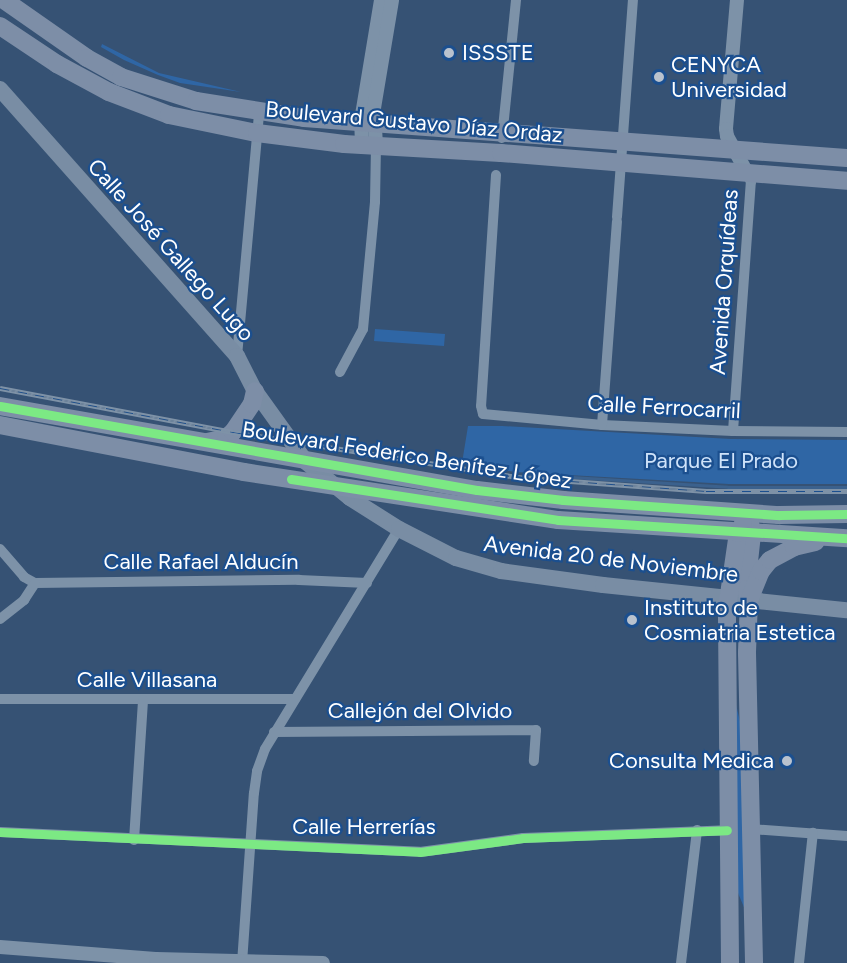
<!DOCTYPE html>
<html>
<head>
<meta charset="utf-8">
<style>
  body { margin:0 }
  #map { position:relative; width:847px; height:963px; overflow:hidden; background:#365274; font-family:Figtree,sans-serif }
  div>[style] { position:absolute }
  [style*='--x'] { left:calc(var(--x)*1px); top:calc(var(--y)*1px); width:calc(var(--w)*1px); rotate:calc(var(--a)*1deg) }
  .green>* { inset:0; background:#2f66a5 }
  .stream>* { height:3px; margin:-1.5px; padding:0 1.5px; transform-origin:1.5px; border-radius:1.5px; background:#3b618d }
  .minor>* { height:10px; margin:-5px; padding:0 5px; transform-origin:5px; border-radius:5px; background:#7d92a8 }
  .tertiary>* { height:14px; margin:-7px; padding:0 7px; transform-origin:7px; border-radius:7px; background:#7d92a8 }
  .secondary>* { height:16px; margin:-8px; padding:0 8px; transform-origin:8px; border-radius:8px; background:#798da4 }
  .primary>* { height:18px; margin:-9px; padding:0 9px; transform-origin:9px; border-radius:9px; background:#7d8ea7 }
  .rail>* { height:5px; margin-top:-2.5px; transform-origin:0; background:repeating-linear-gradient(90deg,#1b4f8f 0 9px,#7e92a7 0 18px); box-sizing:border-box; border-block:2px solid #7e92a7 }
  .cycleway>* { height:9px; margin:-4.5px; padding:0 4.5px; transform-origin:4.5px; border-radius:4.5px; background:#7ce984 }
  .dots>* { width:16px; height:16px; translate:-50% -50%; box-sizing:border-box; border:3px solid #1b4f8f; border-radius:50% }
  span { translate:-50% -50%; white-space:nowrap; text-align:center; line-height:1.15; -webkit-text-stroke:4.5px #1b4f8f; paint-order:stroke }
  .poi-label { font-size:22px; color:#fff }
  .left { translate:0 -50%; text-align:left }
  .right { translate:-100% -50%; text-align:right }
  .street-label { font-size:22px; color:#fff }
  .park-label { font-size:22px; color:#cfe3fa }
</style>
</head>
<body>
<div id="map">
  <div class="green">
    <div style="clip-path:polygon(102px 44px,159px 73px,241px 92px,180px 83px,158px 75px,124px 60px,101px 47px)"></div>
    <div style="clip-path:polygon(375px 329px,445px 334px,444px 346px,374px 341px)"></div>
    <div style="clip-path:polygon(468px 426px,502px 426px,731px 439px,847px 440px,847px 484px,729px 484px,515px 472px,462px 463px)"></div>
    <div style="clip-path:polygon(734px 696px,742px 730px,746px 912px,738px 893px)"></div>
  </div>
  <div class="stream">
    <div style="--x:524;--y:474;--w:204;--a:3.6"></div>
    <div style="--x:728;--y:487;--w:119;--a:0"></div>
  </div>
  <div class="minor">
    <div style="--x:502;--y:138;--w:139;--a:-84.2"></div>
    <div style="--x:496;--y:175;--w:231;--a:93.7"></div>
    <div style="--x:481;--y:406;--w:8;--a:76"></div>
    <div style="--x:483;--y:414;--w:120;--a:5.3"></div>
    <div style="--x:602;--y:425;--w:131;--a:2.6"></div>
    <div style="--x:733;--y:431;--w:114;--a:0.5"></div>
    <div style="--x:617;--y:217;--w:218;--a:-85.8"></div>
    <div style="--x:237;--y:356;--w:245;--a:-84.8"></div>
    <div style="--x:340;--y:372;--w:49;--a:-61.9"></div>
    <div style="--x:363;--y:329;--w:128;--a:-84.6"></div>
    <div style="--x:375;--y:202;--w:56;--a:-89"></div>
    <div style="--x:602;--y:425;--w:204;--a:-85.8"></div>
    <div style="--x:733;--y:431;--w:250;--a:-85.9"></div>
    <div style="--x:751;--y:182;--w:10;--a:-114"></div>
    <div style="--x:0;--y:549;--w:37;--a:49"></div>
    <div style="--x:24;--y:577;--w:13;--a:29"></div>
    <div style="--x:35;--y:583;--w:264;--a:-0.7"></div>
    <div style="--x:299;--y:580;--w:68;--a:2.5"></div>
    <div style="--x:0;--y:619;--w:31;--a:-38"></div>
    <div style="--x:24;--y:600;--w:20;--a:-57"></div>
    <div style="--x:0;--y:699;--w:295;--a:0"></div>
    <div style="--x:274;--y:732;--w:262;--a:-0.4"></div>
    <div style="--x:536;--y:730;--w:31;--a:94"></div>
    <div style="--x:750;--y:829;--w:97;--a:4.1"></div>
    <div style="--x:0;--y:832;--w:420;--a:2.7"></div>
    <div style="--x:420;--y:852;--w:104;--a:-7.7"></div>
    <div style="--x:523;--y:838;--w:204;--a:-2.2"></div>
    <div style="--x:134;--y:840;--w:140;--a:-86.3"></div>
    <div style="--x:242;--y:963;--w:170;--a:-86"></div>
    <div style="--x:254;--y:793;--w:22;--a:-82"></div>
    <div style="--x:257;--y:771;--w:23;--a:-70"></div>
    <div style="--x:265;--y:749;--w:258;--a:-58.7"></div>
    <div style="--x:681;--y:963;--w:134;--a:-83.1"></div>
    <div style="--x:799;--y:963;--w:131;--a:-83.9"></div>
  </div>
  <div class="tertiary">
    <div style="--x:737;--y:0;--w:129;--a:94.9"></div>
    <div style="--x:726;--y:129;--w:7;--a:82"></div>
    <div style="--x:727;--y:136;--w:42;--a:61.6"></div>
    <div style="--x:362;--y:145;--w:24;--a:-92"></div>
    <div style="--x:361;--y:121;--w:123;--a:-80.6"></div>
    <div style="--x:376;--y:146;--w:38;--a:-93"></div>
    <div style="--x:374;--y:108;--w:109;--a:-80.5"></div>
    <div style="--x:0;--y:947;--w:156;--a:4.4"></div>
    <div style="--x:156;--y:959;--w:167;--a:1.4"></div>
  </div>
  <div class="secondary">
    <div style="--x:0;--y:89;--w:357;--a:48.4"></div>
    <div style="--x:237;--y:356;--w:39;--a:63"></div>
    <div style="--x:255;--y:391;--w:87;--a:54.3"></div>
    <div style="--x:306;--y:462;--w:57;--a:39.3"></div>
    <div style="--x:350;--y:498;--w:58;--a:32.3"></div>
    <div style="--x:399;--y:529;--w:64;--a:27"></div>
    <div style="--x:456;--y:558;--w:47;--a:16.1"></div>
    <div style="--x:501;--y:571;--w:103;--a:7.8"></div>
    <div style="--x:603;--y:585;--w:245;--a:5.9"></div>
  </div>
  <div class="primary">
    <div style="--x:4;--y:0;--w:101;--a:34.9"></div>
    <div style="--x:87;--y:58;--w:39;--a:29"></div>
    <div style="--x:121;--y:77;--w:79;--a:17.7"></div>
    <div style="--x:196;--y:101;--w:109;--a:8.9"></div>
    <div style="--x:304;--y:118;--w:544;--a:4.21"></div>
    <div style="--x:0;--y:26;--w:69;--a:33.7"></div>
    <div style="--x:57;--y:64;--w:59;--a:28.3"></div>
    <div style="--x:109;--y:92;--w:64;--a:21"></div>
    <div style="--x:169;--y:115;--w:90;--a:11.6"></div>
    <div style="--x:257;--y:133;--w:88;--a:7.2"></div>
    <div style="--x:344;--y:144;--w:157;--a:3.3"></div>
    <div style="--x:501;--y:153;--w:347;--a:4.6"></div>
    <div style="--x:0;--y:406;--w:484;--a:10"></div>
    <div style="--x:477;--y:490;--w:87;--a:6.6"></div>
    <div style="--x:563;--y:500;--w:217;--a:4"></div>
    <div style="--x:779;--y:515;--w:68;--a:-0.8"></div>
    <div style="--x:0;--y:425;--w:248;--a:10.9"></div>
    <div style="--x:244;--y:472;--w:318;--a:8.7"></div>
    <div style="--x:558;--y:520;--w:290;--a:3.6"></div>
    <div style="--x:207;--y:442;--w:19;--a:-12"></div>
    <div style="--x:226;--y:438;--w:9;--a:-41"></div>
    <div style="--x:233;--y:432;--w:34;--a:-56"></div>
    <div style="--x:252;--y:404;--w:13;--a:-77"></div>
    <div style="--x:750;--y:522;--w:12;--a:81"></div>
    <div style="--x:752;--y:534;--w:55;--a:96.2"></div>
    <div style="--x:746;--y:589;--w:11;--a:75"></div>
    <div style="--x:749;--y:600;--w:53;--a:92.2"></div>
    <div style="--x:747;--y:653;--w:310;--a:88.7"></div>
    <div style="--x:750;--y:598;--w:29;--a:-68"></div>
    <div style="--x:761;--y:571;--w:14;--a:-51"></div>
    <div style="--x:770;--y:560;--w:27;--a:-28"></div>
    <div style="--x:794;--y:547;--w:22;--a:-13"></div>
    <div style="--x:730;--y:963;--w:355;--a:-90.5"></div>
    <div style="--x:727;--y:608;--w:76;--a:-81.7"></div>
    <div style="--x:738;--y:533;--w:10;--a:-61"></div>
  </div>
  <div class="rail">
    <div style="--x:0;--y:388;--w:237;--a:10.7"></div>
    <div style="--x:233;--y:432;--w:287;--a:9"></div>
    <div style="--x:516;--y:477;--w:191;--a:4.2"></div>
    <div style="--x:706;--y:491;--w:141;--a:0"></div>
  </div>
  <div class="cycleway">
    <div style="--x:0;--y:406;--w:484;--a:10"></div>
    <div style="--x:477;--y:490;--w:87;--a:6.6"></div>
    <div style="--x:563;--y:500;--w:217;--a:4"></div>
    <div style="--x:779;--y:515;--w:68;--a:-0.8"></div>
    <div style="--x:291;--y:479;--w:270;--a:8.7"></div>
    <div style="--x:558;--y:520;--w:290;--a:3.6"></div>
    <div style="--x:0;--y:832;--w:420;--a:2.7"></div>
    <div style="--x:420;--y:852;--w:104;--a:-7.7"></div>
    <div style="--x:523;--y:838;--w:204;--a:-2.2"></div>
  </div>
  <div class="dots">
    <div style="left:449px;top:53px;background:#b9c2ce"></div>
    <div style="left:659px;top:77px;background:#b9c2ce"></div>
    <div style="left:632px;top:620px;background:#b9c2ce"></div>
    <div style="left:787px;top:761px;background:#b9c2ce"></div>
  </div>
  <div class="poi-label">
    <span class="left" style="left:462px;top:53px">ISSSTE</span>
    <span class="left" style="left:671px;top:77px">CENYCA<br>Universidad</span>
    <span class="left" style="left:644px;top:620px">Instituto de<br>Cosmiatria Estetica</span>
    <span class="right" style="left:774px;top:761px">Consulta Medica</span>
  </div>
  <div class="street-label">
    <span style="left:414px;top:122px;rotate:5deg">Boulevard Gustavo Díaz Ordaz</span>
    <span style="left:171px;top:250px;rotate:48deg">Calle José Gallego Lugo</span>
    <span style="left:724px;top:282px;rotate:-86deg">Avenida Orquídeas</span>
    <span style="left:664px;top:407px;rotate:3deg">Calle Ferrocarril</span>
    <span style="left:407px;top:455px;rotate:9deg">Boulevard Federico Benítez López</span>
    <span style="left:611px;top:559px;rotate:7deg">Avenida 20 de Noviembre</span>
    <span style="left:201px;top:562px">Calle Rafael Alducín</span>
    <span style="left:147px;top:680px">Calle Villasana</span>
    <span style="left:420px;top:711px">Callejón del Olvido</span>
    <span style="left:364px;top:827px">Calle Herrerías</span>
  </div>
  <div class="park-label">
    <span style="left:721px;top:461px">Parque El Prado</span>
  </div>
</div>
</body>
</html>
